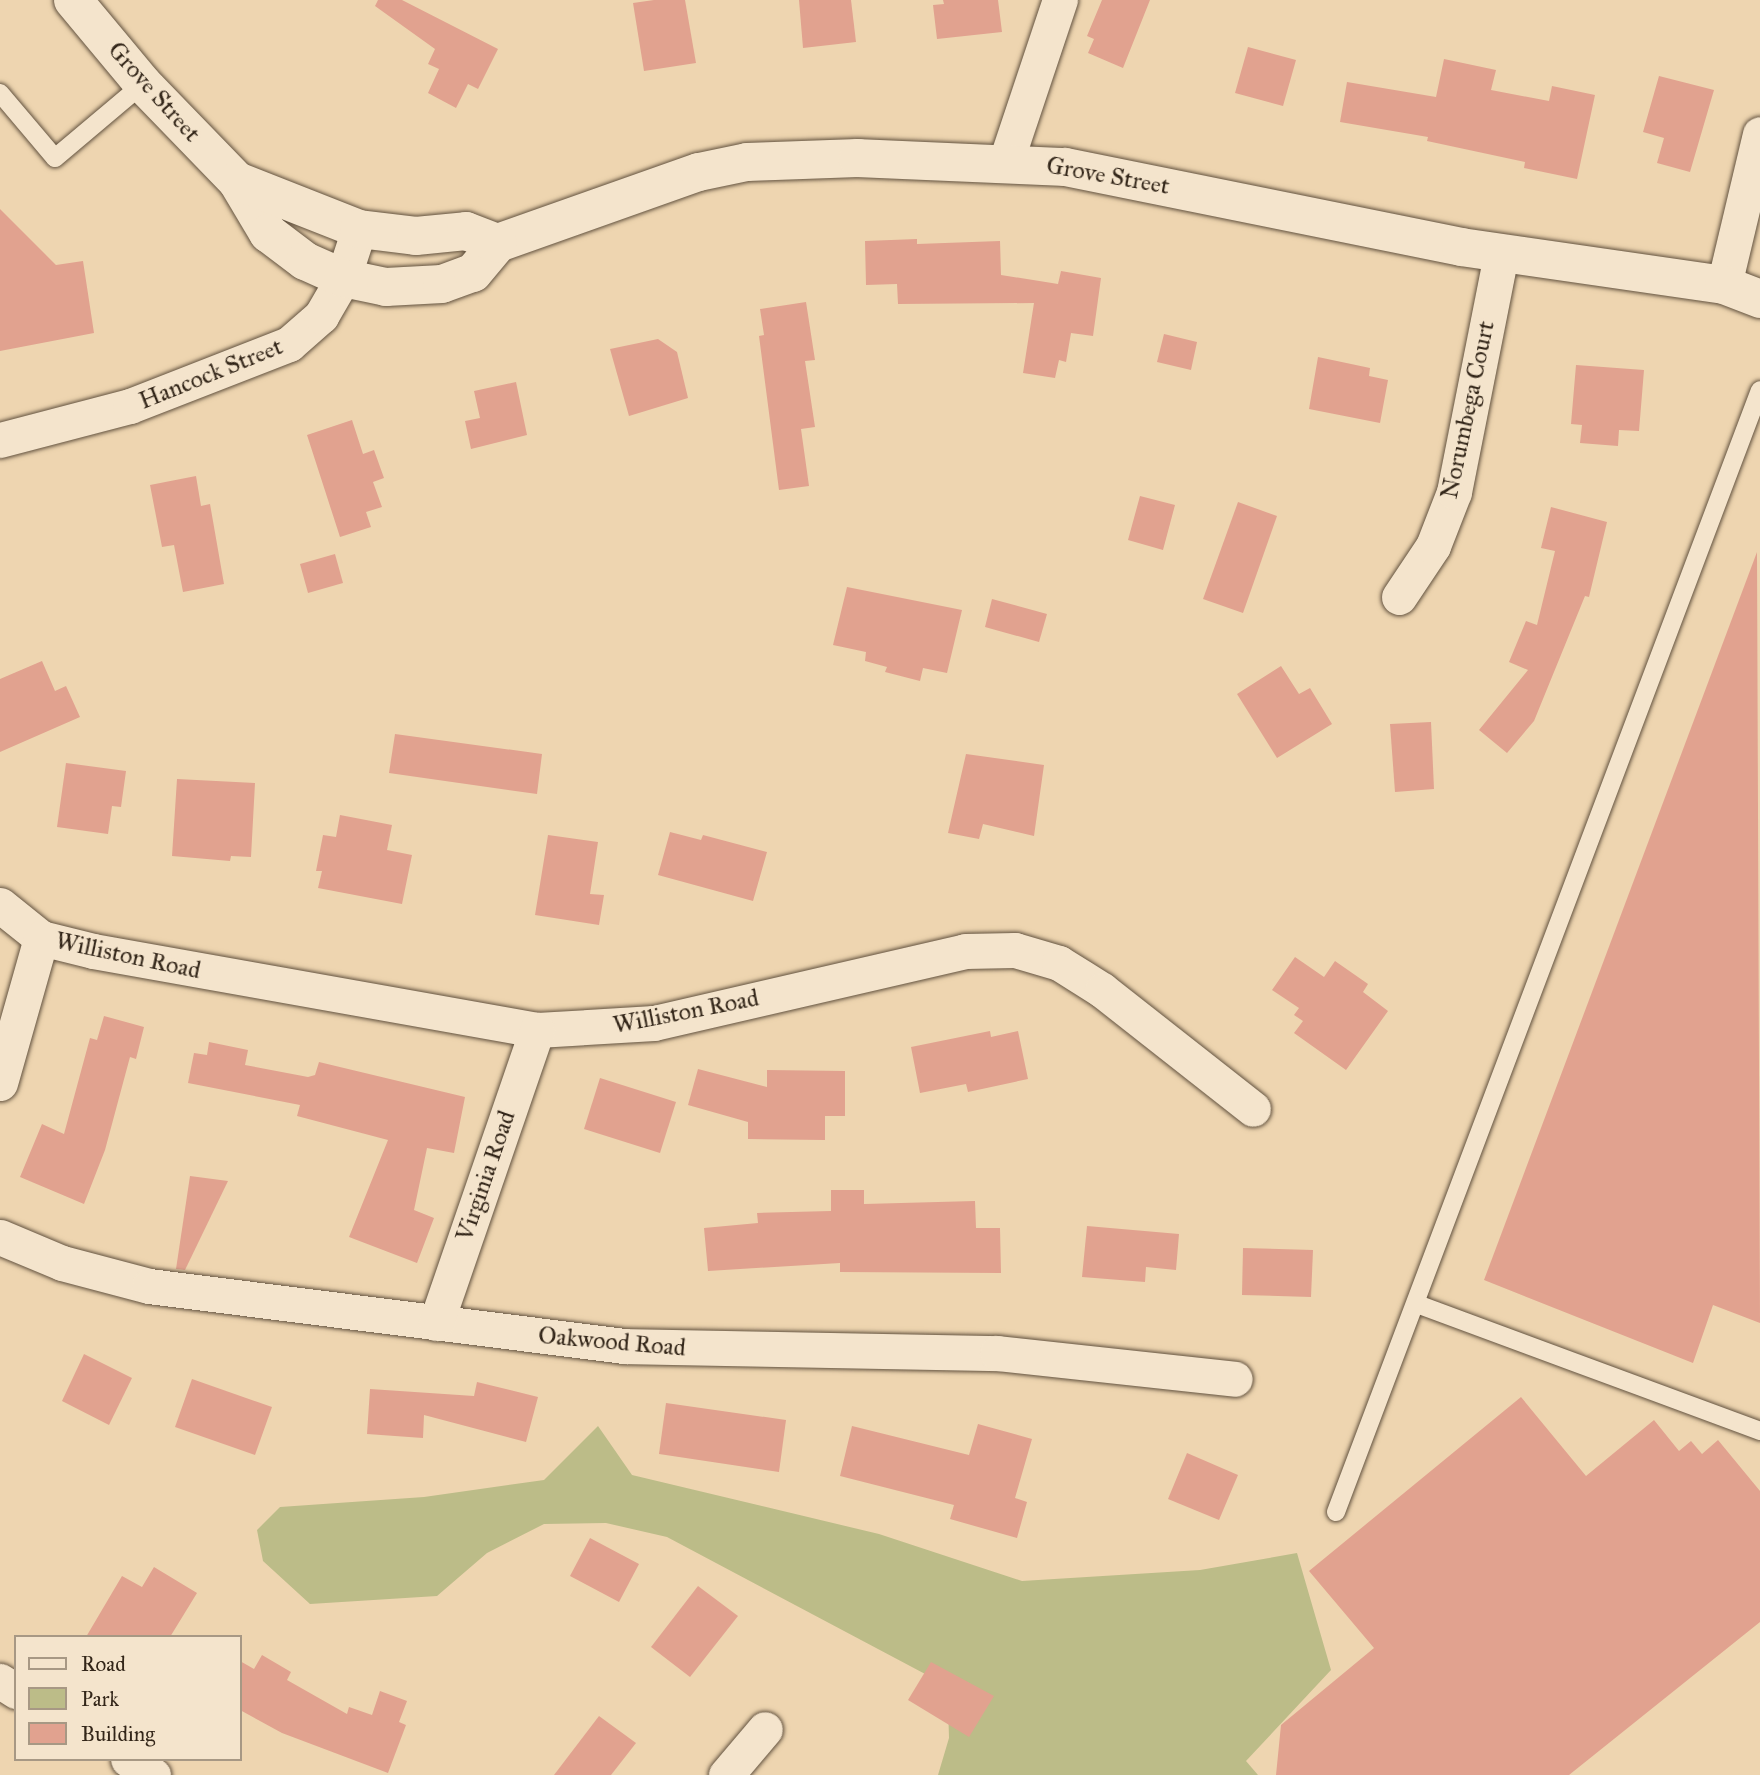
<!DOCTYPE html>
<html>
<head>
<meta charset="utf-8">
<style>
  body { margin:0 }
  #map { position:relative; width:1760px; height:1775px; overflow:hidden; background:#eed5b0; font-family:"IM FELL Great Primer",serif }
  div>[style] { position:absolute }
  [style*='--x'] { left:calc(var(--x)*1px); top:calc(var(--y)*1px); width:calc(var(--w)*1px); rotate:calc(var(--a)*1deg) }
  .green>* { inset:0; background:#bcbc88 }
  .building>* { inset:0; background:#e1a28f }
  .roads { filter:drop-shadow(0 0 2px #62523f) drop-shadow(0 0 2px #62523f) }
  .service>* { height:18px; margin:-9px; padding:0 9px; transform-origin:9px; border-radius:9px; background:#f4e4cc }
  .minor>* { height:35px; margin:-17.5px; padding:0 17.5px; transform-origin:17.5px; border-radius:17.5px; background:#f4e4cc }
  .secondary>* { height:38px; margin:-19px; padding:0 19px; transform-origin:19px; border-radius:19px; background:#f4e4cc }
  span { translate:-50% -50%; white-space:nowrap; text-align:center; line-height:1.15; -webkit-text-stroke:5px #f4e4cc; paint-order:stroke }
  .street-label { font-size:24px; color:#332619 }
  .legend { position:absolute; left:14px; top:1635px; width:228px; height:126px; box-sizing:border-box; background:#f4e4cc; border:2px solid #a79884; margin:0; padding:9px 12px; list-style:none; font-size:21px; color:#332619 }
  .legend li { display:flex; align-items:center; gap:14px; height:35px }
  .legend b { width:35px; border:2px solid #a79884 }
</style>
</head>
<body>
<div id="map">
  <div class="green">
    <div style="clip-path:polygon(598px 1426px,632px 1475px,879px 1534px,1022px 1581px,1200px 1570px,1297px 1553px,1331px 1670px,1246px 1761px,1258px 1775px,938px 1775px,949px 1738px,948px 1703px,927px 1675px,667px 1537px,606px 1523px,544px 1524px,487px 1553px,437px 1596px,310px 1604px,263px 1561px,257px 1530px,280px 1507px,424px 1497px,544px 1480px)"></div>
  </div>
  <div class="building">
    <div style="clip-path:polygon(378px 0,402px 0,498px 49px,478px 89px,468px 84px,456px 108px,428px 93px,439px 69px,428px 64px,435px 49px,375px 6px)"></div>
    <div style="clip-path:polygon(654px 0,685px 0,696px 63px,644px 71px,633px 3px)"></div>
    <div style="clip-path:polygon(799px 0,851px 0,856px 42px,803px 48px)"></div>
    <div style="clip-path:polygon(943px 0,998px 0,1002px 32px,937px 39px,933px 5px,944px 4px)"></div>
    <div style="clip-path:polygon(1102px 0,1150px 0,1123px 68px,1088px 53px,1094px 39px,1087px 36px)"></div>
    <div style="clip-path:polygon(1248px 47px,1296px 60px,1283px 106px,1235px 93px)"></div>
    <div style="clip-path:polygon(1444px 59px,1496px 70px,1491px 90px,1549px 101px,1552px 86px,1595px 95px,1577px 179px,1524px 168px,1525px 162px,1427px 141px,1428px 137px,1340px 122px,1347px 82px,1436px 97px)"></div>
    <div style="clip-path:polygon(1659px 76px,1714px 90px,1690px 172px,1657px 163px,1664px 138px,1643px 132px)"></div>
    <div style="clip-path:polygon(0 209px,56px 265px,83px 261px,94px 333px,0 351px)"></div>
    <div style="clip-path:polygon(917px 239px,917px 244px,1000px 241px,1001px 275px,1058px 284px,1061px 271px,1101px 278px,1093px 336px,1071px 333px,1066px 362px,1059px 360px,1055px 378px,1023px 373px,1034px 303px,898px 304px,897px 284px,866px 285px,865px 241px)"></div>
    <div style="clip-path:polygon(806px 302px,815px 360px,805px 361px,815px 427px,801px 429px,809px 486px,779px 490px,759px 336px,764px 335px,760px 309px)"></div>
    <div style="clip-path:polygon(1164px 334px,1197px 342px,1191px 370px,1157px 362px)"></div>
    <div style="clip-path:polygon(658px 339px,677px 352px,688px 398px,629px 416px,610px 349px)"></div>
    <div style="clip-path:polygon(1318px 357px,1370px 368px,1369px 376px,1388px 380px,1380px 423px,1309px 409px)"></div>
    <div style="clip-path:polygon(1576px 365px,1644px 370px,1639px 431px,1619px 430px,1618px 446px,1580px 443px,1582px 425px,1571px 424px)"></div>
    <div style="clip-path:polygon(516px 382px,527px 435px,471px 449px,465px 421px,480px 418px,474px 391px)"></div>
    <div style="clip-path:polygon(352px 420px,363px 454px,374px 450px,384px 478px,373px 482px,382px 507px,366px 512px,371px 527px,340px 537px,307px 435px)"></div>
    <div style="clip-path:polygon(196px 476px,201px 506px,210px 504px,224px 584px,183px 592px,174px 545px,162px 547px,150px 485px)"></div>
    <div style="clip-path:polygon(1140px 496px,1175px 505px,1163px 550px,1128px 540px)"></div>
    <div style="clip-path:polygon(1238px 502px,1277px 516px,1243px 613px,1203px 599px)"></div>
    <div style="clip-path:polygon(1551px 507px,1607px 522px,1589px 597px,1585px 596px,1534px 721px,1507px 753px,1479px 730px,1528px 670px,1509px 662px,1526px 621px,1537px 625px,1555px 551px,1541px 548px)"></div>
    <div style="clip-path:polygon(1757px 552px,1760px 1323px,1713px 1305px,1693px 1363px,1484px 1280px)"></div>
    <div style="clip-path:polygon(335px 554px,343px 583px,308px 593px,300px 564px)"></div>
    <div style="clip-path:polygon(847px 587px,962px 610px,947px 673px,923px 668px,920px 681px,885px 672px,887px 667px,865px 661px,866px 652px,833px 645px)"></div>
    <div style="clip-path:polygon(992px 599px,1047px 614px,1039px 642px,985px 627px)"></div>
    <div style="clip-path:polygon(42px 661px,55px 691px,66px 686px,80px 717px,0 752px,0 679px)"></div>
    <div style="clip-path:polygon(1281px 666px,1299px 694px,1310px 688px,1332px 724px,1277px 758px,1237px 694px)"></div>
    <div style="clip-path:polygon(1431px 722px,1434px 789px,1395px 792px,1390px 724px)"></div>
    <div style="clip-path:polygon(395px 734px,542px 754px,537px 794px,389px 773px)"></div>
    <div style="clip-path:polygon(966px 754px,1044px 765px,1034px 836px,983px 824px,979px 839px,948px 833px)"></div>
    <div style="clip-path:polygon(66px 763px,126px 771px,121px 807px,112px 806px,108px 834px,57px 827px)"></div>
    <div style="clip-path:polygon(177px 779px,255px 783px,251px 857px,231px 856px,230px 861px,172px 856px)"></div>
    <div style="clip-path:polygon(340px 815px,392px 825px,387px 850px,412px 855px,402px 904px,318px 888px,322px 871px,316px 871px,323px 835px,336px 837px)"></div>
    <div style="clip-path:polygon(670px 832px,701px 840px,703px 835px,767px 852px,753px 901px,658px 875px)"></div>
    <div style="clip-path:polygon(548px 835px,598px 842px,590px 894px,604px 895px,599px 925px,535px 915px)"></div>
    <div style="clip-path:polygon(1295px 957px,1324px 977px,1335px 961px,1368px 984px,1363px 992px,1388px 1011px,1346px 1070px,1294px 1033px,1303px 1021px,1294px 1015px,1299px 1008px,1272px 990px)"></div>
    <div style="clip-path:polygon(104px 1016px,144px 1027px,136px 1059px,130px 1057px,105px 1150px,84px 1204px,20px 1177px,42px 1124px,64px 1134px,90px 1038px,97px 1040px)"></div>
    <div style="clip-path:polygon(990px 1031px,991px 1037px,1018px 1031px,1028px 1079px,968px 1092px,966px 1084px,920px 1093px,911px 1047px)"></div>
    <div style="clip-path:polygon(209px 1042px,248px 1050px,245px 1065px,308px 1077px,315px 1075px,319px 1062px,465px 1097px,454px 1153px,427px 1148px,414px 1210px,434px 1218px,417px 1263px,349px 1237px,388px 1140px,297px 1116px,300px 1105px,188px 1083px,194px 1053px,207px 1055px)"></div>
    <div style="clip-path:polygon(698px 1069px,767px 1087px,767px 1070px,845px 1071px,845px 1116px,825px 1116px,825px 1140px,748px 1139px,748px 1122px,688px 1105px)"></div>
    <div style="clip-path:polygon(600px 1078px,676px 1102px,660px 1153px,584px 1129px)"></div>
    <div style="clip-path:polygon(190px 1176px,228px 1181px,185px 1270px,176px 1269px)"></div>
    <div style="clip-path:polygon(831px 1190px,864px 1190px,864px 1204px,975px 1201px,976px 1228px,1000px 1228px,1001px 1273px,840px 1272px,840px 1263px,708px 1271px,704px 1228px,758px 1223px,757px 1213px,831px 1211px)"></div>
    <div style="clip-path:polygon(1087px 1226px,1179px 1234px,1176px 1270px,1146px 1267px,1145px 1282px,1082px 1277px)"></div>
    <div style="clip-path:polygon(1243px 1248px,1313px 1250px,1311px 1297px,1242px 1295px)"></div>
    <div style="clip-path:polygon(84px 1354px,132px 1378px,109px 1425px,62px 1401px)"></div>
    <div style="clip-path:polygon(192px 1379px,272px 1407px,255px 1455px,175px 1427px)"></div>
    <div style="clip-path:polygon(477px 1382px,538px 1397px,526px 1442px,424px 1415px,423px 1438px,367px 1434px,370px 1389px,474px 1396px)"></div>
    <div style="clip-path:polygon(1521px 1397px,1586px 1476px,1654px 1420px,1679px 1451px,1691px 1441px,1702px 1454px,1718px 1440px,1760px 1491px,1760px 1622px,1569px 1775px,1276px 1775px,1281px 1725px,1374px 1648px,1309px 1571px)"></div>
    <div style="clip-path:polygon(666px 1403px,786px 1420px,779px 1472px,659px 1454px)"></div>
    <div style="clip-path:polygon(978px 1424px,1032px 1439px,1015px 1498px,1027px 1502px,1017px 1538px,950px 1519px,954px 1505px,840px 1476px,852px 1426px,969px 1455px)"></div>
    <div style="clip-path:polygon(1187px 1453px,1238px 1475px,1219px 1520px,1168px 1499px)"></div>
    <div style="clip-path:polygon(590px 1538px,639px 1564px,619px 1602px,570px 1576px)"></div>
    <div style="clip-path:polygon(154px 1567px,197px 1593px,170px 1637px,86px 1637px,122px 1576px,142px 1587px)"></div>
    <div style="clip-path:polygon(698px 1586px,738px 1616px,690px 1677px,651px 1647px)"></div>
    <div style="clip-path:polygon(262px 1655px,291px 1672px,287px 1680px,347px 1714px,349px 1707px,372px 1715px,380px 1691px,407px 1701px,399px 1722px,406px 1725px,388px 1773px,282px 1733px,240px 1710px,240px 1661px,254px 1669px)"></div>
    <div style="clip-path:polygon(931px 1662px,994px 1696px,969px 1737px,908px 1700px)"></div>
    <div style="clip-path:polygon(599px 1716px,636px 1743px,611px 1775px,554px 1775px)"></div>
  </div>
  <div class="roads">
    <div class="service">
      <div style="--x:0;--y:93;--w:85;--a:49.8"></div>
      <div style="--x:55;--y:158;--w:115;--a:-40.1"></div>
      <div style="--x:1417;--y:1304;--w:366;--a:20.3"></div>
      <div style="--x:1336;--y:1512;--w:1199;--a:-69.3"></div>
    </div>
    <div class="minor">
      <div style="--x:1006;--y:161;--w:170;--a:-71.5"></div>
      <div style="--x:1724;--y:285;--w:155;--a:-76.6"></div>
      <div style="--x:0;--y:440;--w:134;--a:-14.7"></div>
      <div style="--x:130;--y:406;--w:171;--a:-21.3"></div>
      <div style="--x:289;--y:344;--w:43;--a:-41.2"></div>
      <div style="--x:321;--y:316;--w:44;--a:-59.9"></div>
      <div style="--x:343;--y:278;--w:52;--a:-71.9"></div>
      <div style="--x:1399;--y:597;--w:61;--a:-56.3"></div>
      <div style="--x:1433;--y:546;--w:58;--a:-68.7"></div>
      <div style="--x:1454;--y:492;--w:243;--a:-78.8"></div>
      <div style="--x:0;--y:905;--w:53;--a:38.8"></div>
      <div style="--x:41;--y:938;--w:54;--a:14"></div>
      <div style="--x:93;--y:951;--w:451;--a:10.1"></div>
      <div style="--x:537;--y:1030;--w:117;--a:-3.4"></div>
      <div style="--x:654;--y:1023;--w:319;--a:-13"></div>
      <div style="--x:965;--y:951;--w:50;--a:-1.1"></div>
      <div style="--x:1015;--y:950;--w:46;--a:16.5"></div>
      <div style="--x:1059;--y:963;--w:51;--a:32.1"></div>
      <div style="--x:1102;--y:990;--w:192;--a:38.2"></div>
      <div style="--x:0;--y:1083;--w:151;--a:-74.2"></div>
      <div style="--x:0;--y:1237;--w:67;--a:22.8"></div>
      <div style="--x:62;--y:1263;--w:90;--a:14.8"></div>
      <div style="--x:149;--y:1286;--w:479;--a:7.2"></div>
      <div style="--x:624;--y:1346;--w:373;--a:1.1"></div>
      <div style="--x:997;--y:1353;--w:239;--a:6.2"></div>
      <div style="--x:436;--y:1323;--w:310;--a:-71"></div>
      <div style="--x:0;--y:1681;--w:19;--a:32"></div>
      <div style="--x:128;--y:1759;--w:30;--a:33"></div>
      <div style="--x:726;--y:1775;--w:60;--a:-49.7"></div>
    </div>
    <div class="secondary">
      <div style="--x:73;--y:0;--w:109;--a:50.2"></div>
      <div style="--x:143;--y:84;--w:135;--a:45.9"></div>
      <div style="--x:237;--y:181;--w:61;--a:59.2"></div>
      <div style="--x:268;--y:233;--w:46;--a:37.1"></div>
      <div style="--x:305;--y:261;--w:42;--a:24.1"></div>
      <div style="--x:343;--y:278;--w:44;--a:11.8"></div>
      <div style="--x:386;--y:287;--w:56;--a:-3.1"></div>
      <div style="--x:442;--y:284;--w:33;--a:-20"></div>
      <div style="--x:473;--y:273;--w:39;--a:-50"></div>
      <div style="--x:498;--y:243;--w:213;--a:-19.5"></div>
      <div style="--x:699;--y:172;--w:49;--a:-11.8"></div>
      <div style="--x:747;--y:162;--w:111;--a:-2.1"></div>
      <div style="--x:858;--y:158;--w:207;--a:2.5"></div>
      <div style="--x:1065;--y:167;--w:404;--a:11.4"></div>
      <div style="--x:1461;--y:247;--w:266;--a:8.2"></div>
      <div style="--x:1724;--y:285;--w:39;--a:21"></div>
      <div style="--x:237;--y:181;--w:131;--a:21.5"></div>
      <div style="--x:359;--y:229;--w:57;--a:7"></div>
      <div style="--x:416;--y:236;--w:50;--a:-5.7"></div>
      <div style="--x:466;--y:231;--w:34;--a:21"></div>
    </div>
  </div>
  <div class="street-label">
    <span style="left:154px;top:92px;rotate:48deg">Grove Street</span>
    <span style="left:1108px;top:176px;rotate:10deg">Grove Street</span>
    <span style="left:211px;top:374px;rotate:-22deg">Hancock Street</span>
    <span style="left:1468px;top:410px;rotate:-78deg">Norumbega Court</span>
    <span style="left:128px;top:956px;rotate:12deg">Williston Road</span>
    <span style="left:686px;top:1012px;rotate:-11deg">Williston Road</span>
    <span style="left:486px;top:1176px;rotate:-71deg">Virginia Road</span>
    <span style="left:612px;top:1342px;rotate:5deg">Oakwood Road</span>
  </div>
  <ul class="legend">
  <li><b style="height:9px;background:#f4e4cc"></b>Road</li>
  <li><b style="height:19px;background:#bcbc88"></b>Park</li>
  <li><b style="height:19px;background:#e1a28f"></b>Building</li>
  </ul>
</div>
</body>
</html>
